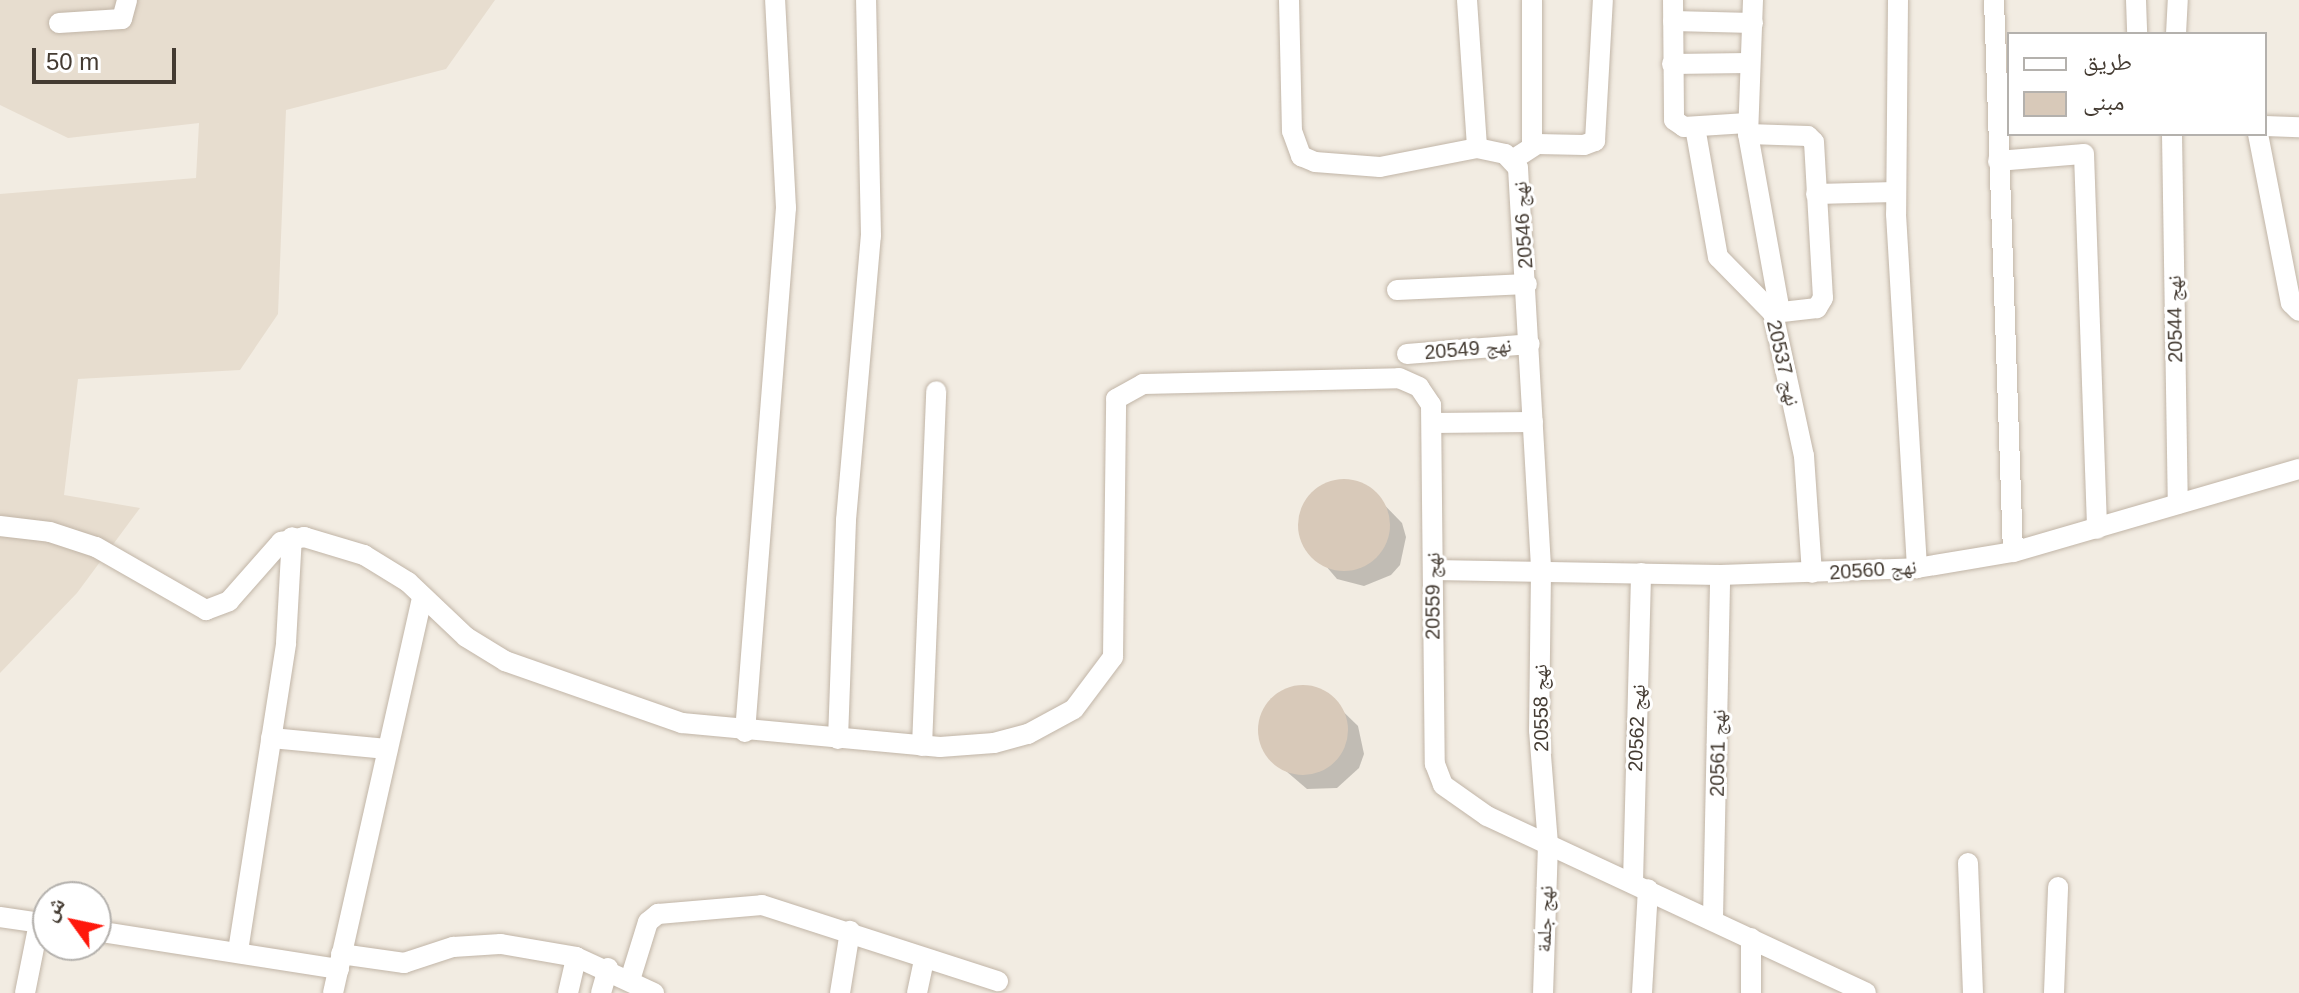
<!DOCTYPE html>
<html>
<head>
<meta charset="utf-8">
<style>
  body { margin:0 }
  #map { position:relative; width:2299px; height:993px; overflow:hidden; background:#f2ece2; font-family:Arial,"Noto Naskh Arabic",sans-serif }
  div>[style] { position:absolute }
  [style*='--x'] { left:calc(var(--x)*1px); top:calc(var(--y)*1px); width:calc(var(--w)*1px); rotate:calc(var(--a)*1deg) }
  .residential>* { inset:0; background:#e7ddcf }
  .shadow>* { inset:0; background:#0003 }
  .building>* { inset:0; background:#d8c9b9 }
  .round { border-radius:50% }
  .roads { filter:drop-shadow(0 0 2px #c1b5a7) drop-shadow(0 0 2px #c1b5a7) }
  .minor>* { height:20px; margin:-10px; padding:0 10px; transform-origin:10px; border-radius:10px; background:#fff }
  span { translate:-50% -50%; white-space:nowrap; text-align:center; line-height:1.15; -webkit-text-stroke:6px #fff; paint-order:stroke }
  .street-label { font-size:20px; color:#443b32 }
  .legend { position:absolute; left:2007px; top:32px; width:260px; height:104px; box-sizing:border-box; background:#fff; border:2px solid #b4b1ad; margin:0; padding:10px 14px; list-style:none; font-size:24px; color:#443b32 }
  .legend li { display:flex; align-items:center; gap:16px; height:40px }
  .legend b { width:40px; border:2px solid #b4b1ad }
  .north { position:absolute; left:32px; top:881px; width:80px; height:80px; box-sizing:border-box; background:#fff; border:2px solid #b4b1ad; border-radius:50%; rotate:303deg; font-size:22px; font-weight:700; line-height:32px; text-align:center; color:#443b32 }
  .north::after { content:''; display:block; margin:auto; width:28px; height:36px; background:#ff180c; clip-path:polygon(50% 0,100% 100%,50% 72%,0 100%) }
  .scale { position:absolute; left:32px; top:48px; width:144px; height:36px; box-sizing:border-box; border:4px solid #443b32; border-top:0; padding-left:10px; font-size:24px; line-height:28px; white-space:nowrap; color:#443b32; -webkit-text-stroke:6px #fff; paint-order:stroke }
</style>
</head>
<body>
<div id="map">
  <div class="residential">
    <div style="clip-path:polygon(0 0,495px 0,446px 69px,286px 110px,278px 314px,240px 370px,78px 379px,64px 495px,140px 508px,77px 593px,0 673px,0 194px,196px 178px,199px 123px,68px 138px,0 105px)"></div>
  </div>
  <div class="shadow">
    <div style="clip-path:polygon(1336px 481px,1365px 485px,1402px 523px,1406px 537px,1400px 565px,1391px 575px,1364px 586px,1337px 579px,1302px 538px,1303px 509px,1310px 496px)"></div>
    <div style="clip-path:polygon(1308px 687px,1321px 690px,1358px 726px,1364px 754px,1359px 768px,1337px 788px,1307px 789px,1266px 754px,1260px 726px,1264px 713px,1282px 693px)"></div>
  </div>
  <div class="building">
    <div class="round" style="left:1298px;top:479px;width:92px;height:92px"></div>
    <div class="round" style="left:1258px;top:685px;width:90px;height:90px"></div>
  </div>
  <div class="roads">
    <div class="minor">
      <div style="--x:1289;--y:0;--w:131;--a:88.7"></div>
      <div style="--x:1292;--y:131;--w:27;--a:70"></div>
      <div style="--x:1301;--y:156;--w:15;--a:23"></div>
      <div style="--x:1315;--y:162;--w:65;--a:4.4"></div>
      <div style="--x:1380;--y:167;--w:99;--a:-11.1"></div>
      <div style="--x:1477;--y:148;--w:29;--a:12"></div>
      <div style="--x:1505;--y:154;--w:19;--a:47"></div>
      <div style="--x:1518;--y:168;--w:404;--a:86.7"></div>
      <div style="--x:1541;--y:571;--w:159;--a:90.7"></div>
      <div style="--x:1539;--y:730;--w:114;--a:85.5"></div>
      <div style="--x:1548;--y:844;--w:149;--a:91.9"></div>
      <div style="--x:1467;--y:0;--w:148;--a:86.1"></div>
      <div style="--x:1673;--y:0;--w:120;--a:89.5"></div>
      <div style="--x:1674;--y:120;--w:12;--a:35"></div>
      <div style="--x:1684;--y:127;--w:63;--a:-3.6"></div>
      <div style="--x:1753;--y:0;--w:134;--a:92.1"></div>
      <div style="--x:1748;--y:134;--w:180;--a:79.8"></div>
      <div style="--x:1898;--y:0;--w:214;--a:90.5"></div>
      <div style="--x:1896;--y:214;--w:355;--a:86.6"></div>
      <div style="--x:1994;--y:0;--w:552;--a:88.03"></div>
      <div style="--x:2136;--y:0;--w:34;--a:88"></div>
      <div style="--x:1673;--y:21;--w:80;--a:1.4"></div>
      <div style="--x:59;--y:23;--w:63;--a:-3.6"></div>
      <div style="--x:122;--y:19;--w:20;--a:-75"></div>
      <div style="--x:2176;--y:34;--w:34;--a:-87"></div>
      <div style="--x:1672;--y:64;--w:77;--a:-0.7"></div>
      <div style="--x:2265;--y:126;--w:34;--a:2"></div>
      <div style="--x:1695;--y:127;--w:132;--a:80"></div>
      <div style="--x:1718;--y:257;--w:78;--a:45.5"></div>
      <div style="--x:1773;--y:313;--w:146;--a:77.8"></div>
      <div style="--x:1804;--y:456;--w:117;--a:86.1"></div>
      <div style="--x:1748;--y:134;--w:60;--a:1.9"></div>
      <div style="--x:1808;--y:136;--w:8;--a:45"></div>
      <div style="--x:1814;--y:142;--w:156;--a:86.7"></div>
      <div style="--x:1823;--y:298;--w:12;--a:121"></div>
      <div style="--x:1817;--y:308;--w:44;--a:173.5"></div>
      <div style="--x:2172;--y:134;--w:370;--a:89.1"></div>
      <div style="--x:2258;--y:134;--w:172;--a:79"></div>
      <div style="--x:2291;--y:303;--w:11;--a:45"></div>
      <div style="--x:1532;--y:146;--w:146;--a:-90"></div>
      <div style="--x:1514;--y:159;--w:27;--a:-33"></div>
      <div style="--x:1537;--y:144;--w:47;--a:1.2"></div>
      <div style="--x:1584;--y:145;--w:12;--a:-20"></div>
      <div style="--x:1595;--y:141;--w:141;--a:-86.8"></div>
      <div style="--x:1998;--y:161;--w:86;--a:-4.7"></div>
      <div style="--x:2084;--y:154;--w:375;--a:88"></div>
      <div style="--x:1816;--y:194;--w:79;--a:-1.5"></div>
      <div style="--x:1397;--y:290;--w:130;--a:-2.6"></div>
      <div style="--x:1407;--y:354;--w:123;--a:-4.6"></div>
      <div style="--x:1432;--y:423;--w:101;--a:-0.6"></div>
      <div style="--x:0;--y:526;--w:50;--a:6.8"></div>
      <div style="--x:50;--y:532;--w:48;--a:18.1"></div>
      <div style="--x:96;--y:547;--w:127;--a:29.8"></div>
      <div style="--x:206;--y:610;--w:25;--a:-21"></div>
      <div style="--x:229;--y:601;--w:79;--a:-48.6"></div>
      <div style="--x:281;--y:542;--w:24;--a:-12"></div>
      <div style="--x:304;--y:537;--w:63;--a:16.7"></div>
      <div style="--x:364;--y:555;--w:52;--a:31.5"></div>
      <div style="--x:408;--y:582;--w:80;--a:43.5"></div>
      <div style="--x:466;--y:637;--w:46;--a:31.6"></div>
      <div style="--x:505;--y:661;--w:188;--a:19.3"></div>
      <div style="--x:682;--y:723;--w:259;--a:5.3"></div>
      <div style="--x:940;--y:747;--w:54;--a:-4.2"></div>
      <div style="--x:994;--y:743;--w:35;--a:-15"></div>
      <div style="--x:1028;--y:734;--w:52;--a:-28.5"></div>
      <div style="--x:1074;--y:709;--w:65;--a:-53.1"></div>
      <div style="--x:1113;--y:657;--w:258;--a:-89.3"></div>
      <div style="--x:1116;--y:399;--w:31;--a:-29"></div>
      <div style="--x:1143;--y:384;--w:256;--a:-1.3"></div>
      <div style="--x:1399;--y:378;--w:22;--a:24"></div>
      <div style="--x:1419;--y:387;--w:22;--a:56"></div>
      <div style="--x:1431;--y:405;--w:359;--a:89.4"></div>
      <div style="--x:1435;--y:764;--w:22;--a:69"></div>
      <div style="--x:1443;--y:785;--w:54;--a:35.2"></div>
      <div style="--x:1487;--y:816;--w:418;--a:25"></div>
      <div style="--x:1433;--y:570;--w:287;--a:1"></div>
      <div style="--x:1720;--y:575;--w:197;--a:-2"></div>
      <div style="--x:1917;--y:568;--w:97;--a:-9.5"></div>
      <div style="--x:2013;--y:552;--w:298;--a:-16.2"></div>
      <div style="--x:745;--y:732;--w:526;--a:-85.53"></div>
      <div style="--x:786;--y:208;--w:208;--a:-93"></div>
      <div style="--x:271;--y:738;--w:117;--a:5.4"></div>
      <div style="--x:838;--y:739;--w:219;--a:-87.9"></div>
      <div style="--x:846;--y:520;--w:285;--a:-85"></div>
      <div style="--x:871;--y:236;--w:236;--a:-91.2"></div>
      <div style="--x:922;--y:746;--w:355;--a:-87.7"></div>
      <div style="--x:1968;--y:863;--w:130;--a:87.8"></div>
      <div style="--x:1633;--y:882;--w:309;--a:-88.5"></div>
      <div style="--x:0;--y:917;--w:49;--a:8.3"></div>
      <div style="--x:1713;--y:918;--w:343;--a:-88.8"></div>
      <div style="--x:96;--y:931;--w:246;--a:8.9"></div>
      <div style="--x:1751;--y:938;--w:55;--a:90"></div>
      <div style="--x:238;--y:951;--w:312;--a:-81.1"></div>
      <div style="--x:286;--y:643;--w:106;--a:-86.8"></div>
      <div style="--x:341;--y:954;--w:64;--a:8.1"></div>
      <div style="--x:404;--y:963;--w:52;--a:-18.1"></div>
      <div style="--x:453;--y:947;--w:48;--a:-3.6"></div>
      <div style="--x:501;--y:944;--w:76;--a:9.8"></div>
      <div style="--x:630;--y:980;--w:61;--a:-72.8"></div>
      <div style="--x:648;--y:922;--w:13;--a:-39"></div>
      <div style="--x:658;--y:914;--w:104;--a:-4.9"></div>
      <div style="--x:762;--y:905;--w:248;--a:17.9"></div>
      <div style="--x:25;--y:993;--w:71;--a:-78.7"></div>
      <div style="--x:333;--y:993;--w:406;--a:-77.3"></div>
      <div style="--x:568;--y:993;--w:37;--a:-77"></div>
      <div style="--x:576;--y:957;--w:86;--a:24.8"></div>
      <div style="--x:601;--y:993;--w:26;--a:-74"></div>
      <div style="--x:840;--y:993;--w:63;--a:-80.8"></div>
      <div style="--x:917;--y:993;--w:34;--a:-78"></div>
      <div style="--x:1642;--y:993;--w:104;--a:-86.7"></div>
      <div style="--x:2054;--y:993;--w:106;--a:-87.8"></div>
    </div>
  </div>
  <div class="street-label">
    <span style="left:1523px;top:225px;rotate:-94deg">نهج 20546</span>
    <span style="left:2175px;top:319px;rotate:-91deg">نهج 20544</span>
    <span style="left:1468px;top:349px;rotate:-5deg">نهج 20549</span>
    <span style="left:1783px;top:363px;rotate:77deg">نهج 20537</span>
    <span style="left:1873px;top:570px;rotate:-4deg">نهج 20560</span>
    <span style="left:1433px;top:596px;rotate:-90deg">نهج 20559</span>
    <span style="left:1541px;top:708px;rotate:-91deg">نهج 20558</span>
    <span style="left:1637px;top:728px;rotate:-88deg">نهج 20562</span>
    <span style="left:1718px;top:753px;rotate:-89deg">نهج 20561</span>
    <span style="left:1545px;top:919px;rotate:-88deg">نهج جلمة</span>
  </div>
  <ul class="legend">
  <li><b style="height:10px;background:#fff"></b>طريق</li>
  <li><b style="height:22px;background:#d8c9b9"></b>مبنى</li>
  </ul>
  <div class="north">ش</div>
  <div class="scale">50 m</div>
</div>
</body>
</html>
